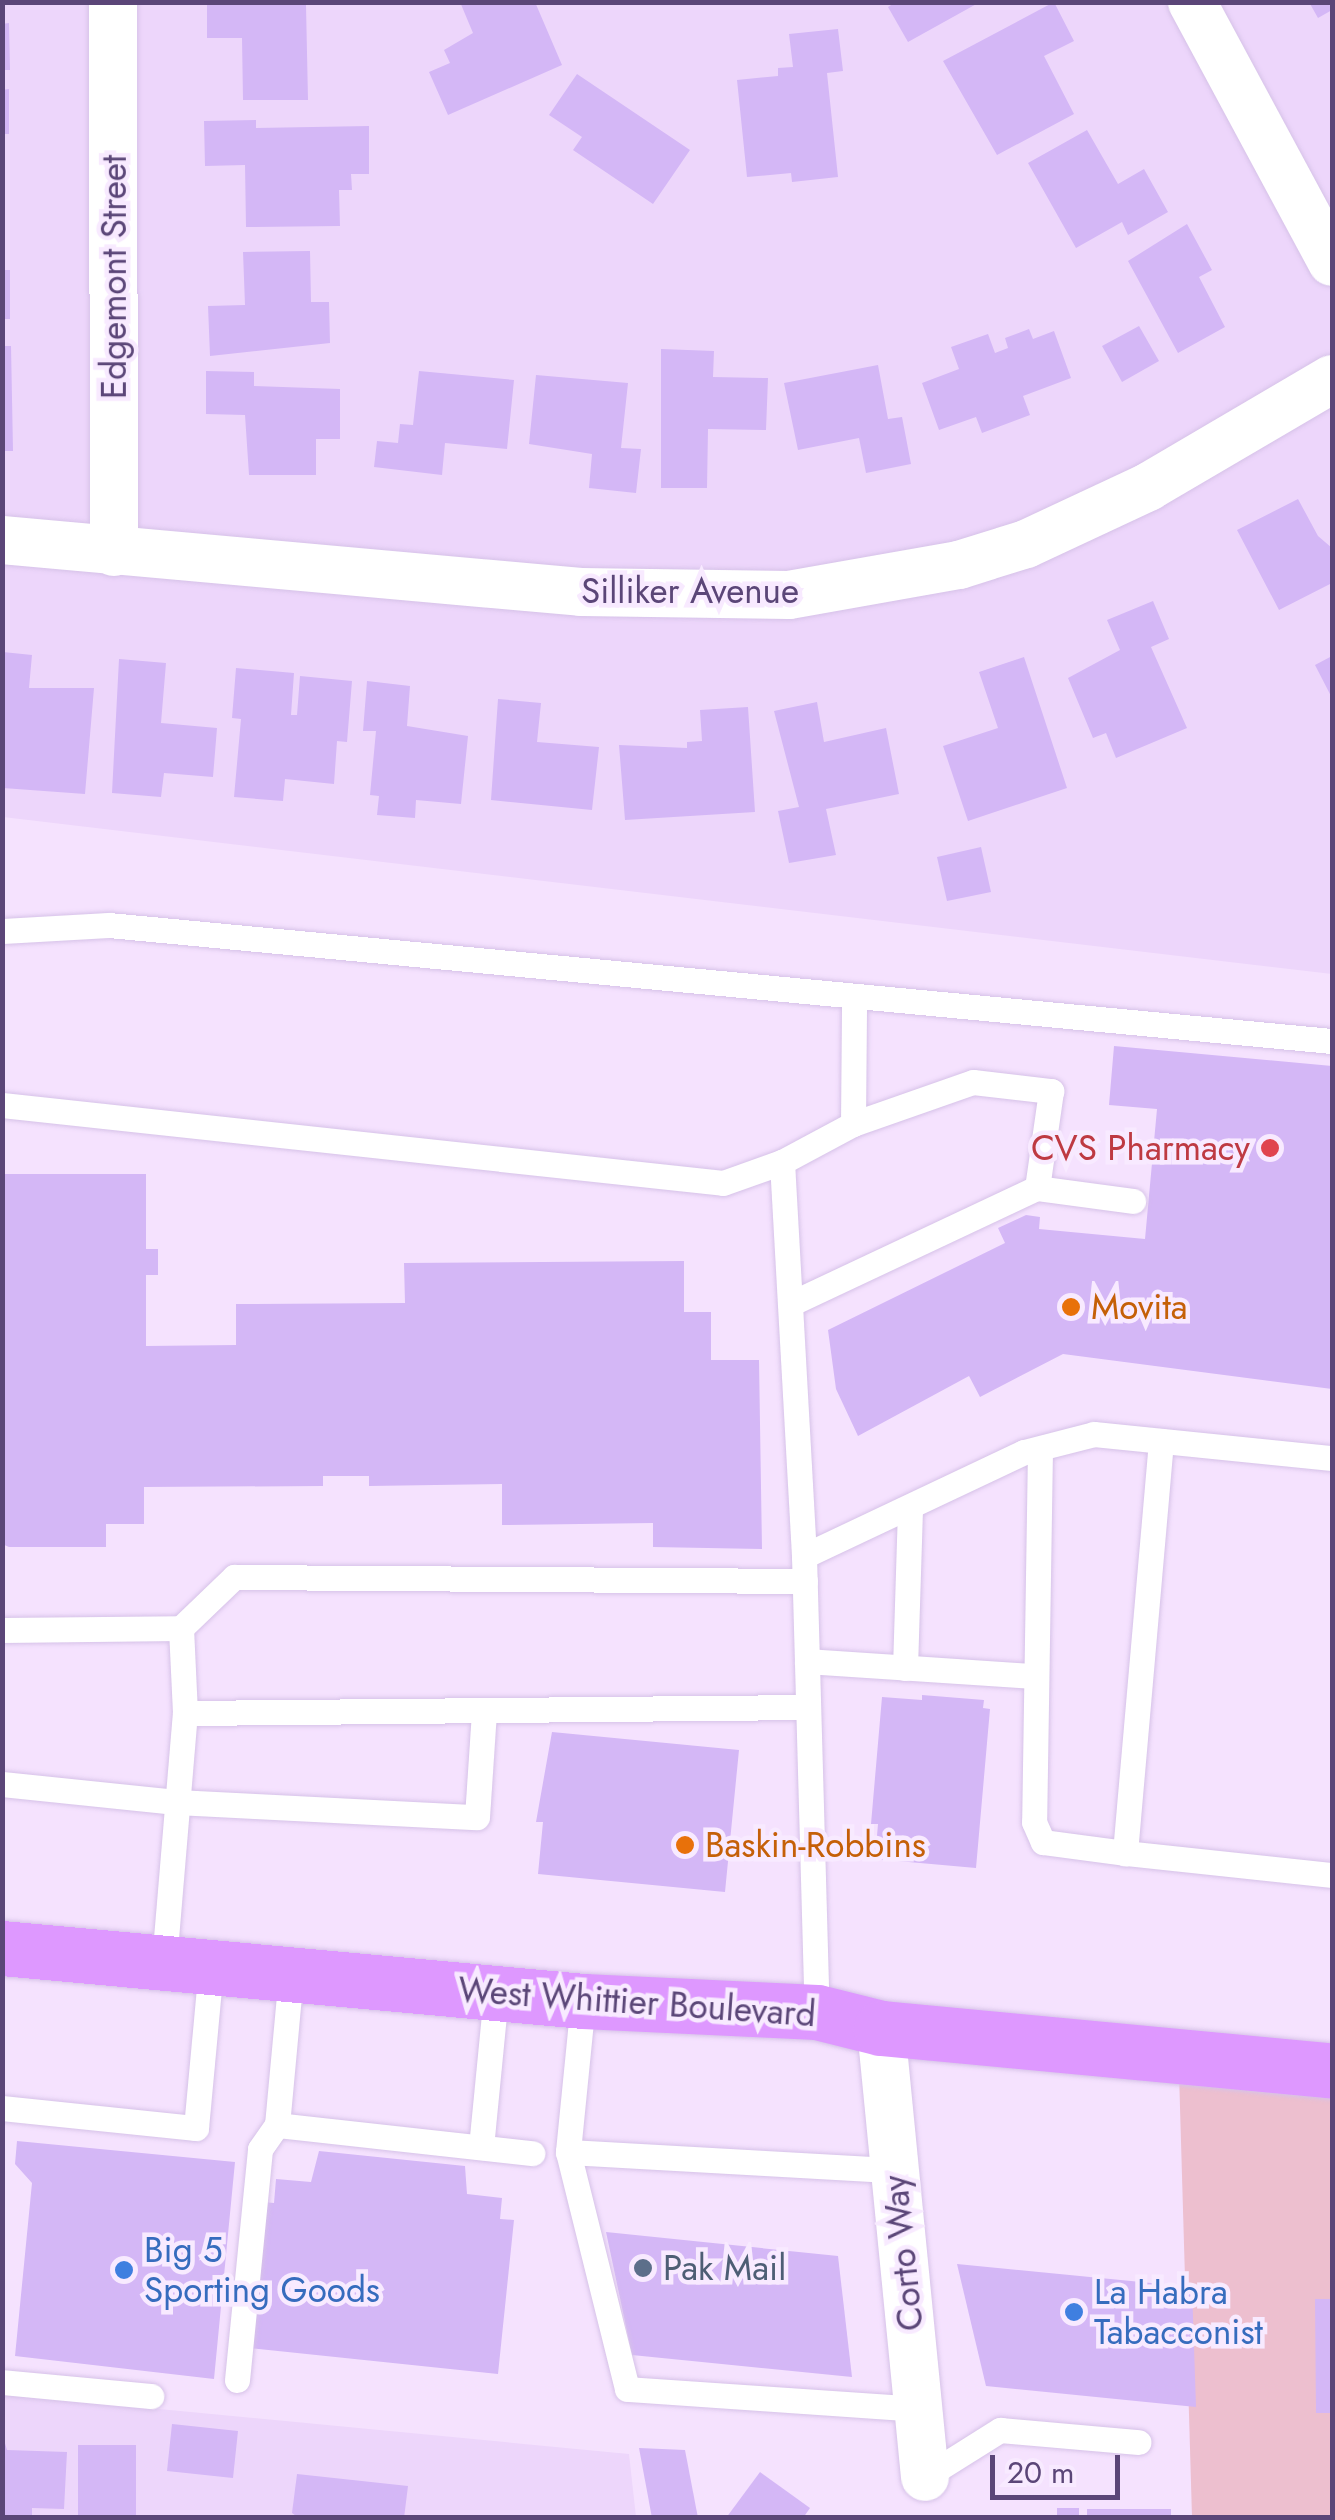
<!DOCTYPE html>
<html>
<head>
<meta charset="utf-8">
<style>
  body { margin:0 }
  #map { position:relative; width:1335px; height:2520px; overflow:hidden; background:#f5e2fe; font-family:Jost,sans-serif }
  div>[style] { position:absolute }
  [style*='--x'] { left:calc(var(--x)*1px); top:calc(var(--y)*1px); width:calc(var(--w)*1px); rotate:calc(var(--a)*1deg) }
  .residential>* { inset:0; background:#edd6fb }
  .green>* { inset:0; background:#edbfcf }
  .building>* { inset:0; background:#d4b7f6 }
  .roads { filter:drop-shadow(0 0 2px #d6c2e8) drop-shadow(0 0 2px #d6c2e8) }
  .service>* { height:25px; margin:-12.5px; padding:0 12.5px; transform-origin:12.5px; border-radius:12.5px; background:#fff }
  .minor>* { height:48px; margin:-24px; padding:0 24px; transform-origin:24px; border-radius:24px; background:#fff }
  .primary>* { height:55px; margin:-27.5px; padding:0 27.5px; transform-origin:27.5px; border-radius:27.5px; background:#de98ff }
  .dots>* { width:28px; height:28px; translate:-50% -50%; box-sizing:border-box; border:5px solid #f8eaff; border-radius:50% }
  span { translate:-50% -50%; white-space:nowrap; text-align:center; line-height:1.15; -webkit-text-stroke:9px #f8eaff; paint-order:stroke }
  .street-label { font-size:35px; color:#5b4678 }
  .health-label { font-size:35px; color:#be3a42 }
  .right { translate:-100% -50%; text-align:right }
  .food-label { font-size:35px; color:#c56008 }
  .left { translate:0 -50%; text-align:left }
  .shop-label { font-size:35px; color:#366cbe }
  .service-label { font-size:35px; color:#4e5e75 }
  .frame { position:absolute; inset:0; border:5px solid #5b4678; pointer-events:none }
  .scale { position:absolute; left:990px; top:2455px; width:130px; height:45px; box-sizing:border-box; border:5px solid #5b4678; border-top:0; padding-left:12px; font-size:30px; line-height:35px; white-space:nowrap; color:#5b4678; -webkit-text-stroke:8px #f8eaff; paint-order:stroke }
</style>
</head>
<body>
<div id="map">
  <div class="residential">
    <div style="clip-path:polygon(3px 3px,1332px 3px,1332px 974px,3px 817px)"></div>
    <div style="clip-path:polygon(2px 2394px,629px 2454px,636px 2517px,3px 2517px)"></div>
  </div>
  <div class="green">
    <div style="clip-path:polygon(1179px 2073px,1332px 2087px,1332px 2517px,1192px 2517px)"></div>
  </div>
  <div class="building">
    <div style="clip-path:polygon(207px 2px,306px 5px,308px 100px,243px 100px,242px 38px,207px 38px)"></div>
    <div style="clip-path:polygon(460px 2px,535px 2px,562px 65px,448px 115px,429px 72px,450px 63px,444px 50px,473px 33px)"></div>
    <div style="clip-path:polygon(896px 2px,980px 2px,908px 42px,888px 7px)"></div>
    <div style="clip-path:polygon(1054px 2px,1074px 41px,1044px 56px,1074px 114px,997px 155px,943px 61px)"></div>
    <div style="clip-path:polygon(1309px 2px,1332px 2px,1332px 10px,1318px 18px)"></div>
    <div style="clip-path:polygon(9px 23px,10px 70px,2px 70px,2px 24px)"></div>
    <div style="clip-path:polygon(838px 29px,843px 71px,827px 73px,838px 177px,792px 182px,791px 173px,747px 177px,737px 80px,778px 76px,778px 68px,793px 67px,789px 34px)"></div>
    <div style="clip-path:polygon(577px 74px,690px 150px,653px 204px,573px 150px,582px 137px,549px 115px)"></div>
    <div style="clip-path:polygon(9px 89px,9px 134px,2px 134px,2px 90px)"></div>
    <div style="clip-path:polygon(256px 120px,256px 128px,369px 126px,369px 174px,351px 174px,352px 190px,339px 190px,340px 226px,246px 227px,245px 165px,205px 166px,204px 121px)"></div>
    <div style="clip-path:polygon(1087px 130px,1118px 184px,1144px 169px,1168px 212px,1128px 235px,1122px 222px,1076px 248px,1028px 163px)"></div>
    <div style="clip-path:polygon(1187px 224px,1212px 270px,1199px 277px,1225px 327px,1178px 353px,1128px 261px)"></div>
    <div style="clip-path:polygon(310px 251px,311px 302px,329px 302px,330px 343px,210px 356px,208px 306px,245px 305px,243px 252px)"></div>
    <div style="clip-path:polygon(2px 270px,10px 270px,10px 319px,2px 319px)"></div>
    <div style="clip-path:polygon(1139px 326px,1159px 361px,1122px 382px,1102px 346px)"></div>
    <div style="clip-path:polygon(1029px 329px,1033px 339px,1054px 331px,1071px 378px,1023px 396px,1030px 415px,982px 433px,976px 417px,939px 430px,922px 383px,959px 369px,951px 347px,988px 334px,995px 353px,1008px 348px,1005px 338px)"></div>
    <div style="clip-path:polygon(2px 346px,11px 346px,13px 451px,2px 451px)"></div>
    <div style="clip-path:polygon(661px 349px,714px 351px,713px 377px,768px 378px,766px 430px,708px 429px,707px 488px,661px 488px)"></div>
    <div style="clip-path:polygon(878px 365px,888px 419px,902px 417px,911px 464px,866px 473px,859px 438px,798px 450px,784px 383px)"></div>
    <div style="clip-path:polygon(206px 371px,254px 372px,254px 386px,340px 389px,340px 439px,316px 439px,316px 475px,249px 475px,245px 415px,206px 414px)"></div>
    <div style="clip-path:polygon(419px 371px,514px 380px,507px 449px,445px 443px,442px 475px,374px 467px,377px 441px,398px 443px,400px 424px,413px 425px)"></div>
    <div style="clip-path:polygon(536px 375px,628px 383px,621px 448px,641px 449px,636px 493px,589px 488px,592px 454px,529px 444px)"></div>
    <div style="clip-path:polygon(1298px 499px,1318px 536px,1332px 548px,1332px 583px,1279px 610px,1237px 530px)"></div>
    <div style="clip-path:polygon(1153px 601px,1169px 639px,1151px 647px,1187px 728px,1116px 758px,1106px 733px,1093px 738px,1068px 678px,1120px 650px,1107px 620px)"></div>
    <div style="clip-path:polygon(3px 652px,32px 655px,29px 688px,94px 688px,85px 794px,3px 788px)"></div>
    <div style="clip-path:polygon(1332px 656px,1332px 698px,1315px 665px)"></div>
    <div style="clip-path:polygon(1024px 657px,1067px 788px,968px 821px,943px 746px,998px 728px,979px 672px)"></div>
    <div style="clip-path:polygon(119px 659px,166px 663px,161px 723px,217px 728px,213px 777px,164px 773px,161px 797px,112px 793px)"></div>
    <div style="clip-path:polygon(236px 668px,294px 673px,291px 715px,297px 715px,300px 676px,352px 681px,347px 742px,337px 741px,334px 784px,285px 779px,283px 801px,234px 797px,241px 719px,232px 718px)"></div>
    <div style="clip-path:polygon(367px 681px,410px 686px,407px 726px,468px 736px,461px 804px,416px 800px,415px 818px,377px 815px,379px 796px,370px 795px,376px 731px,363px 731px)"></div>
    <div style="clip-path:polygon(498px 699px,541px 703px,537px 742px,599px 747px,592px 810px,491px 800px)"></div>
    <div style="clip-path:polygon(817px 702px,824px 742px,886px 728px,899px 794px,826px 809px,836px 855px,789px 863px,778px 811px,799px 807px,774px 711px)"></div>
    <div style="clip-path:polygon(748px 707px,755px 812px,625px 820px,619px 745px,687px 748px,687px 742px,702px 741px,700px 710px)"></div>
    <div style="clip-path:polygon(981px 847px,991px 892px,947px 901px,937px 857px)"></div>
    <div style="clip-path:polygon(1114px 1046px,1332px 1066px,1332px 1389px,1063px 1354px,980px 1397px,969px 1376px,858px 1436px,836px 1389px,828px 1330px,1005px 1243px,998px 1228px,1026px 1215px,1040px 1217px,1039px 1229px,1145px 1239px,1157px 1109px,1109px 1105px)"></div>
    <div style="clip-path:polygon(2px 1174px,146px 1174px,146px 1249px,158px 1249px,158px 1275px,146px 1275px,146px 1346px,236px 1345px,236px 1304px,405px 1303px,404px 1263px,684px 1261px,684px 1312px,711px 1312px,711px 1360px,759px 1360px,762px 1549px,653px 1547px,653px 1523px,502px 1525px,502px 1484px,369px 1486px,369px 1476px,323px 1476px,323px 1486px,144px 1487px,144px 1524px,106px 1524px,106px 1547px,9px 1547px,2px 1544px)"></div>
    <div style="clip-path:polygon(922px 1695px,984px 1700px,983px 1708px,990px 1709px,976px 1868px,875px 1859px,878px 1824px,871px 1824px,882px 1697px,922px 1700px)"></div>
    <div style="clip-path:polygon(552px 1732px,739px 1750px,725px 1892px,538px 1874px,543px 1822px,536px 1822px)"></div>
    <div style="clip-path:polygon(17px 2141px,235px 2162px,214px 2379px,15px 2356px,32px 2183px,15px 2164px)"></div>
    <div style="clip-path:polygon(319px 2151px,465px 2166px,467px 2194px,502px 2198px,500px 2219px,514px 2220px,498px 2374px,248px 2348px,263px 2202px,274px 2203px,276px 2179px,311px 2182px)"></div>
    <div style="clip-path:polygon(606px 2232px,838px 2256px,852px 2377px,632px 2355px)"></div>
    <div style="clip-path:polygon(957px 2264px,1192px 2287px,1196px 2407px,986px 2386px)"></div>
    <div style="clip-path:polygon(1315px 2299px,1332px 2299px,1332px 2413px,1316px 2413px)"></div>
    <div style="clip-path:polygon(172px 2424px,238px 2431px,233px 2478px,167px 2471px)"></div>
    <div style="clip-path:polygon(2px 2433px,7px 2450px,67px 2452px,64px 2509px,32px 2508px,32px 2518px,2px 2518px)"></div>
    <div style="clip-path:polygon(78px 2445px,136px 2445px,136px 2518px,78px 2518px)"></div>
    <div style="clip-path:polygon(639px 2448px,685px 2450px,698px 2518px,652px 2518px)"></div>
    <div style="clip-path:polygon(760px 2472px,810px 2508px,803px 2518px,726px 2518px)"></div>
    <div style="clip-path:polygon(297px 2474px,408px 2486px,404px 2518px,299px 2518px,292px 2513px)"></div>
    <div style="clip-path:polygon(1057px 2508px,1079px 2508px,1079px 2518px,1057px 2518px)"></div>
    <div style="clip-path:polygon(1087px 2509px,1171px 2509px,1171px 2518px,1087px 2518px)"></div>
  </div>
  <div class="roads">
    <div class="service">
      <div style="--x:2;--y:931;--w:107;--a:-3.2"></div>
      <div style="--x:109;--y:925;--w:1228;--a:5.42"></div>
      <div style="--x:2;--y:1105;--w:725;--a:6.17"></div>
      <div style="--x:723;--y:1183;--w:63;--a:-19.6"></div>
      <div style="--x:782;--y:1162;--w:395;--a:86.8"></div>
      <div style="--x:804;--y:1556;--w:456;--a:88.4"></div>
      <div style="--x:853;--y:1124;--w:127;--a:-89.5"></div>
      <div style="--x:782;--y:1162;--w:81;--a:-28.2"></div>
      <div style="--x:853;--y:1124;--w:127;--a:-19.3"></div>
      <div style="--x:973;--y:1082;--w:79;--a:6.6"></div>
      <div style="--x:1051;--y:1091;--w:98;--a:98.2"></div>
      <div style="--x:790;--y:1304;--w:273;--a:-25.2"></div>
      <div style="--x:1037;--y:1188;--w:97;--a:7.7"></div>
      <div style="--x:1161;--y:1441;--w:414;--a:95"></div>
      <div style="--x:1125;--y:1853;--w:208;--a:6.1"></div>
      <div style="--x:1040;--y:1449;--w:373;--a:90.9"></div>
      <div style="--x:1034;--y:1822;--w:22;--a:66"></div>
      <div style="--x:1043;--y:1842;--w:83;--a:7.6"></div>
      <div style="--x:804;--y:1556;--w:243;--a:-25.3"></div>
      <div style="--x:1024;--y:1452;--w:72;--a:-14.4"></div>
      <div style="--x:1094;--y:1434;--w:239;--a:5.8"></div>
      <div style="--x:181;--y:1628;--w:85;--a:87.3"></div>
      <div style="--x:2;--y:1630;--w:179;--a:-0.6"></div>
      <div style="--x:181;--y:1628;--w:74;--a:-43.9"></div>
      <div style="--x:234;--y:1577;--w:571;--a:0.4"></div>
      <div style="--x:807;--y:1661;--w:227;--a:3.8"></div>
      <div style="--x:905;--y:1668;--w:161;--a:-88.2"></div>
      <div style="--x:2;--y:1784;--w:175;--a:5.9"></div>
      <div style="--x:176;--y:1802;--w:301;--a:2.9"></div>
      <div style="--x:477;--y:1817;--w:106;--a:-86.2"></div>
      <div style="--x:164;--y:1962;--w:250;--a:-85.2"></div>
      <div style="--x:185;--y:1713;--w:622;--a:-0.55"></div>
      <div style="--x:583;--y:2001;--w:152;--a:95.7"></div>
      <div style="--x:568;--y:2152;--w:244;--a:76"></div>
      <div style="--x:627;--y:2389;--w:292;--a:3.9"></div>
      <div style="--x:2;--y:2108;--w:195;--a:5.9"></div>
      <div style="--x:196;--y:2128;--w:162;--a:-84.7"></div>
      <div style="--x:277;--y:2125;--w:257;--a:6.3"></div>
      <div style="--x:481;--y:2147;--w:155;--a:-84.4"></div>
      <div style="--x:568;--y:2152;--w:327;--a:3.2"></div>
      <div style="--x:237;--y:2380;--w:232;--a:-84.3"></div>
      <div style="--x:260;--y:2149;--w:29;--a:-55"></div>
      <div style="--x:277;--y:2125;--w:152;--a:-84.7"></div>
      <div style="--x:2;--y:2382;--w:150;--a:5.4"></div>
      <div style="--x:925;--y:2477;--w:89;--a:-32.1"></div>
      <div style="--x:1000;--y:2430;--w:139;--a:5"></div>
    </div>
    <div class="minor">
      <div style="--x:113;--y:2;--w:550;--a:89.9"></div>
      <div style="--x:1192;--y:2;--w:295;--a:61.7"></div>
      <div style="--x:2;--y:540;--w:581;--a:5.13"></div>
      <div style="--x:581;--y:592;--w:208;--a:0.8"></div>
      <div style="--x:789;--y:595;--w:173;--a:-10"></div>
      <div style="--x:959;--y:565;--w:70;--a:-17.4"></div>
      <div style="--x:1026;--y:544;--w:135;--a:-25"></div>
      <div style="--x:1148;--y:487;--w:213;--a:-30.4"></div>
      <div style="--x:881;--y:2028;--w:451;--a:84.4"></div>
    </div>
    <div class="primary">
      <div style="--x:2;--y:1948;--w:583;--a:5.21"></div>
      <div style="--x:583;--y:2001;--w:234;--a:2.7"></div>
      <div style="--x:817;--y:2012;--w:66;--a:14"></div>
      <div style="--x:881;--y:2028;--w:453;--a:5.4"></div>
    </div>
  </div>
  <div class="dots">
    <div style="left:1270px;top:1148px;background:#e0444e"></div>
    <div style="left:1071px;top:1307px;background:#e8710a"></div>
    <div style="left:685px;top:1845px;background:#e8710a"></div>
    <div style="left:643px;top:2268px;background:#5c6f8a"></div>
    <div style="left:124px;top:2270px;background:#3f7fe0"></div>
    <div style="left:1074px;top:2312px;background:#3f7fe0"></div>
  </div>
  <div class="street-label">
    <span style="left:114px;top:277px;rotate:-90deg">Edgemont Street</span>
    <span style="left:690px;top:591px">Silliker Avenue</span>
    <span style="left:637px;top:2002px;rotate:4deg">West Whittier Boulevard</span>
    <span style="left:903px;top:2253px;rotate:-96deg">Corto Way</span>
  </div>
  <div class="health-label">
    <span class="right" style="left:1250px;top:1148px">CVS Pharmacy</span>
  </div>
  <div class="food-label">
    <span class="left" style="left:1091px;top:1307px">Movita</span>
    <span class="left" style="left:705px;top:1845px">Baskin-Robbins</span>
  </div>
  <div class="shop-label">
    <span class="left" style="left:144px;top:2270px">Big 5<br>Sporting Goods</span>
    <span class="left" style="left:1094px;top:2312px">La Habra<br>Tabacconist</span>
  </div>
  <div class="service-label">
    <span class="left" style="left:663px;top:2268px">Pak Mail</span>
  </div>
  <div class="frame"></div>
  <div class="scale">20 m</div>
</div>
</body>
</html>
